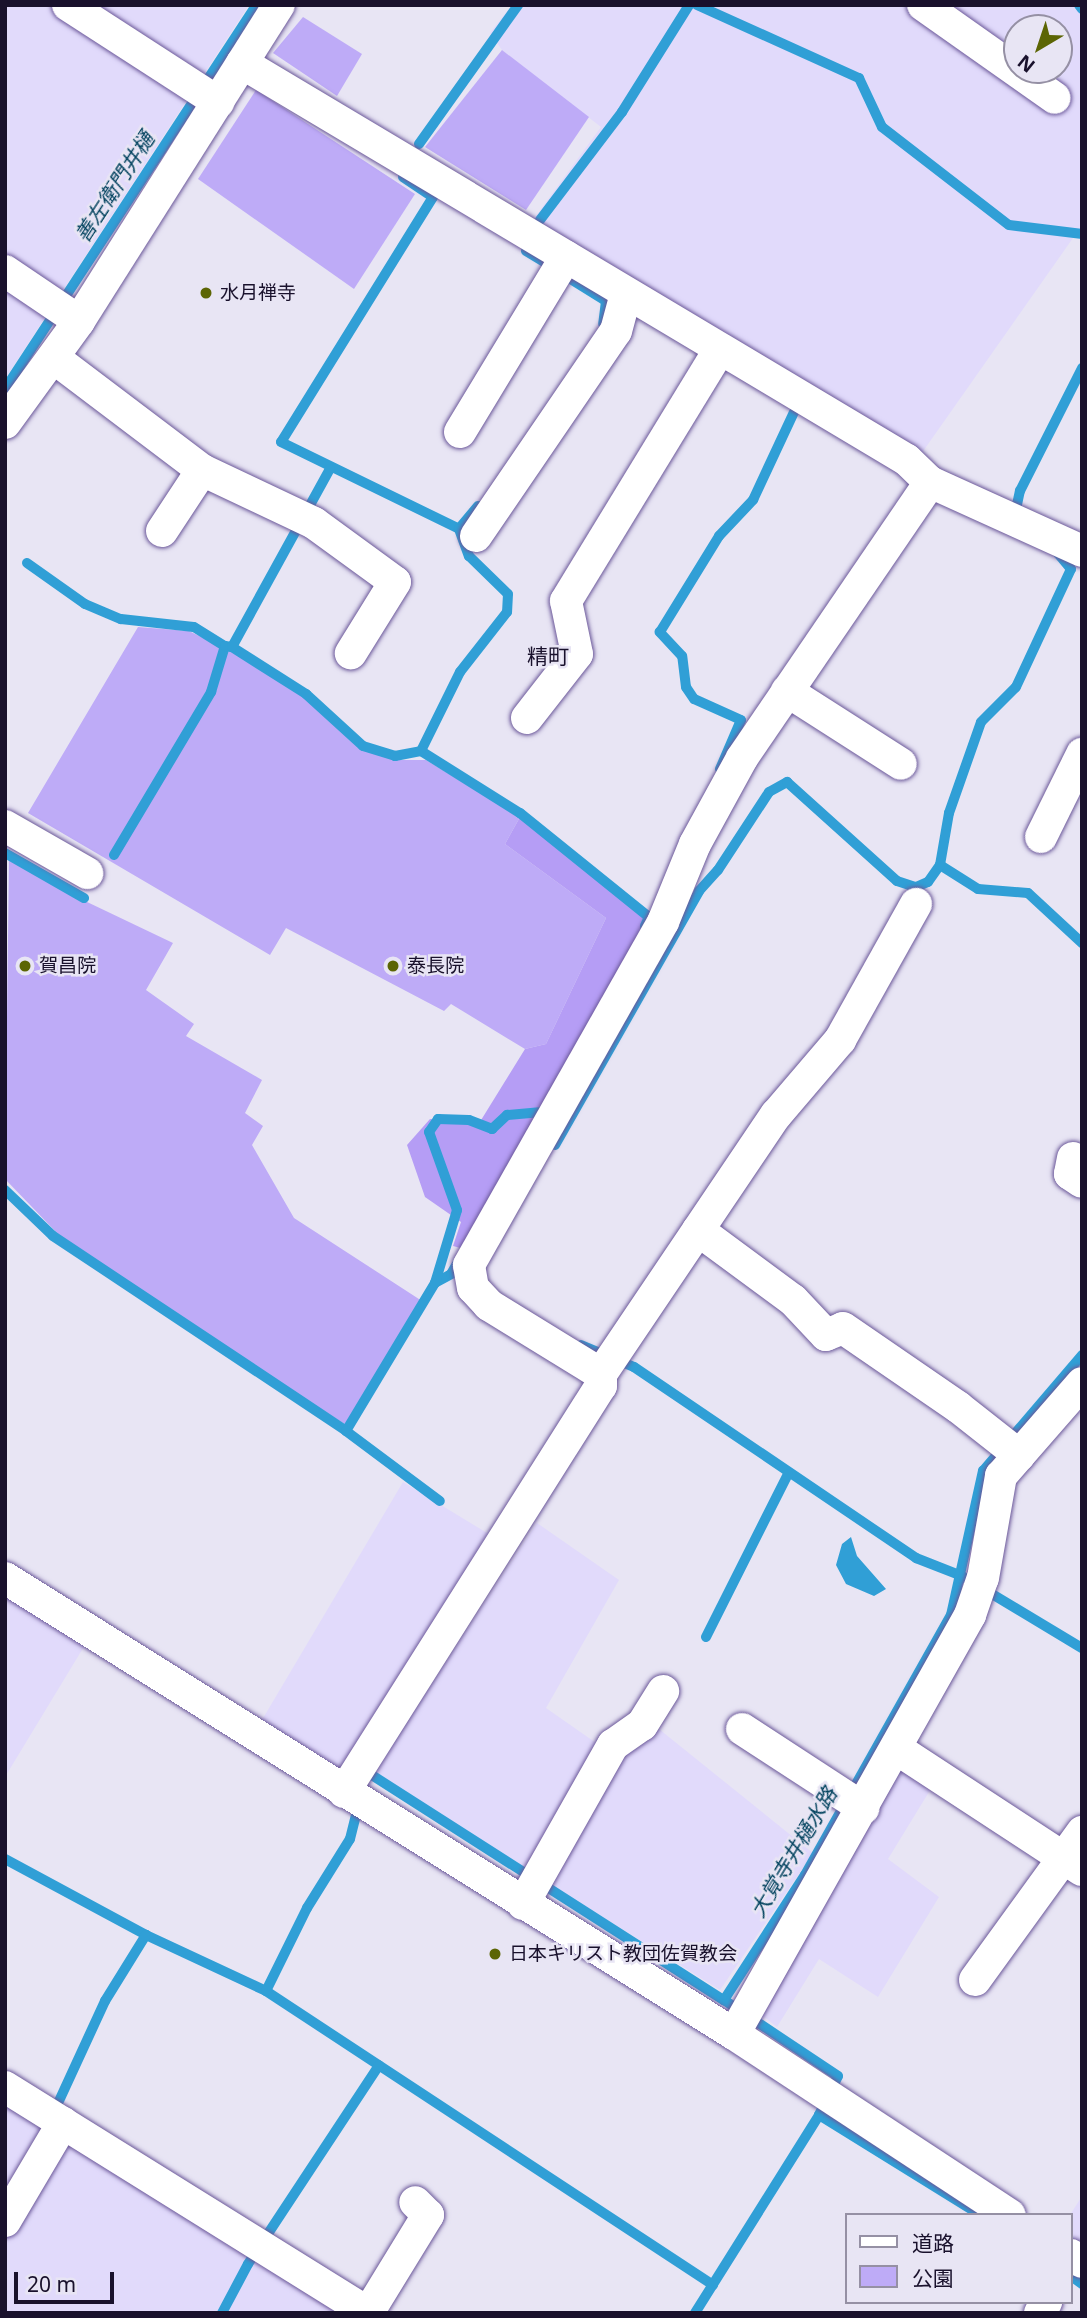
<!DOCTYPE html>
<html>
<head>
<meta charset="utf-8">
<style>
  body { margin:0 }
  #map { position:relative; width:1087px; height:2318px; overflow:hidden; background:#e8e5f4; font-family:"Noto Sans","Noto Sans JP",sans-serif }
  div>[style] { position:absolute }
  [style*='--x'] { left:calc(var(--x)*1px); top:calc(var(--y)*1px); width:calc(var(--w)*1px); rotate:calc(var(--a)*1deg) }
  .built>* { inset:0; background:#e1dafb }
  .green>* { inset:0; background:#beabf7 }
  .forest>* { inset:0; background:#b59df5 }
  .water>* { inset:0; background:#309fd6 }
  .stream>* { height:10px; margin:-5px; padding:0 5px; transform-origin:5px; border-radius:5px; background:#309fd6 }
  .roads { filter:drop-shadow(0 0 2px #6a5799) drop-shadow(0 0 2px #6a5799) }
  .minor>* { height:32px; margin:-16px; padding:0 16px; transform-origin:16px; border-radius:16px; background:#fff }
  .dots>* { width:19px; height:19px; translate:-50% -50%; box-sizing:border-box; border:4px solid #e8e5f4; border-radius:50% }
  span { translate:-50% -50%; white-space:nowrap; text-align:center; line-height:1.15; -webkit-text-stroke:5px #e8e5f4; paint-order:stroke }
  .poi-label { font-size:19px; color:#19112c }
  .left { translate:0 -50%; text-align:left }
  .water-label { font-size:21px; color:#03435f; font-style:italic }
  .neighbourhood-label { font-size:21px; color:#19112c }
  .frame { position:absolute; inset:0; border:7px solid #19112c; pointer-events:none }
  .legend { position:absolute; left:845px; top:2213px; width:228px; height:91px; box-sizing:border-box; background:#e8e5f4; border:2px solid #9590a4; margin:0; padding:9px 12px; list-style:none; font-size:21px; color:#19112c }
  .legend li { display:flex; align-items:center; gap:14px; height:35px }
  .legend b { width:35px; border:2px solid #9590a4 }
  .north { position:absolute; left:1003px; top:14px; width:70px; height:70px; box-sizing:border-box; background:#e8e5f4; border:2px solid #9590a4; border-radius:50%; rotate:219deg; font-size:19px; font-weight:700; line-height:28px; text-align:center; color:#19112c }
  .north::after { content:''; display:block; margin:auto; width:24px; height:32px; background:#5c6504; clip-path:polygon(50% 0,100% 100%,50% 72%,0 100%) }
  .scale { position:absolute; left:14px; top:2272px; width:100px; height:32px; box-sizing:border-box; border:4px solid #19112c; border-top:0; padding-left:9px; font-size:21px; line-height:24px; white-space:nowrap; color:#19112c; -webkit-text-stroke:5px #e8e5f4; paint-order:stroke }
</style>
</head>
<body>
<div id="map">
  <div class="built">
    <div style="clip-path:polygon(5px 5px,249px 5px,5px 379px)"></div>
    <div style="clip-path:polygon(evenodd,512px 5px,1082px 5px,1082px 233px,1073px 238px,919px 457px,530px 224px,601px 127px,502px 50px,490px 33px,512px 5px,1017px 28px,1059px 28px,1059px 70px,1017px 70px,1017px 28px)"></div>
    <div style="clip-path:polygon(403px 1482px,492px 1536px,358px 1754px,334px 1772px,259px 1725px)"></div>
    <div style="clip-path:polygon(537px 1523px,619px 1580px,546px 1708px,619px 1759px,654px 1725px,813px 1853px,720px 1990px,373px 1774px)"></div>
    <div style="clip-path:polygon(5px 1592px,88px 1640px,5px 1777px)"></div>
    <div style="clip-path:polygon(897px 1764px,932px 1787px,888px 1859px,939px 1897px,878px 1997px,819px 1959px,777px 2027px,759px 2013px)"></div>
    <div style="clip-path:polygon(5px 2099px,44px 2123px,5px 2188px)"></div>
    <div style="clip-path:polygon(66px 2135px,349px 2313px,5px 2313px,5px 2241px)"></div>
    <div style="clip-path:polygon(1082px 2196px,1082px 2245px,1071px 2238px,1070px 2215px)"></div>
  </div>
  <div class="green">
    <div style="clip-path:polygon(303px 17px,362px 54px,337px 96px,273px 53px)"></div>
    <div style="clip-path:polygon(502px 50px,589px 117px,526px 210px,425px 147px)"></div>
    <div style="clip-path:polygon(256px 90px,415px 194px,354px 289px,198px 179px)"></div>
    <div style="clip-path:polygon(138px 627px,189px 631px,232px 652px,306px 698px,363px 750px,395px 760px,426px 760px,520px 817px,505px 844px,606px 918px,546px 1044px,525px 1049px,451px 1004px,444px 1011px,286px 928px,270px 955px,28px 813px)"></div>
    <div style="clip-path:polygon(9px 857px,85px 901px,173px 943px,146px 990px,194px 1024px,186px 1036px,262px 1080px,245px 1113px,263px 1126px,252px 1145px,294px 1218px,422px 1301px,346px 1425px,146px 1298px,59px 1235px,5px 1179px)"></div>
  </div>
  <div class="forest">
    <div style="clip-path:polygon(520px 817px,652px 922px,468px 1250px,453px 1246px,461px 1222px,425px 1197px,407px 1145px,430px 1119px,478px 1125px,525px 1049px,546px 1044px,606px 918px,505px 844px)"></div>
  </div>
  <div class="water">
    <div style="clip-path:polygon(851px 1537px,857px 1556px,886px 1589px,874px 1596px,846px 1584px,836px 1565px,842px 1544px)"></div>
  </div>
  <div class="stream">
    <div style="--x:697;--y:5;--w:178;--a:24.3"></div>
    <div style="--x:859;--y:78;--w:54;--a:64.9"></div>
    <div style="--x:882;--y:127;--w:160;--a:37.7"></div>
    <div style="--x:1009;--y:225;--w:74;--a:7"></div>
    <div style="--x:1079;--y:5;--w:5;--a:53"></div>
    <div style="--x:419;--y:144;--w:171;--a:-54.5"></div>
    <div style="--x:403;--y:177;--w:36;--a:34"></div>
    <div style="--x:433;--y:197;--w:288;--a:121.8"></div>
    <div style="--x:281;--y:442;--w:198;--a:26"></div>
    <div style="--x:540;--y:220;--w:136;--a:-52.8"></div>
    <div style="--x:622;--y:112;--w:126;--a:-57.9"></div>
    <div style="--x:526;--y:251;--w:27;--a:31"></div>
    <div style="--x:569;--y:278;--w:44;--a:31.9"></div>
    <div style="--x:606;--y:301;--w:23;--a:97"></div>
    <div style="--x:5;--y:389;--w:459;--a:-56.8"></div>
    <div style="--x:478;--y:506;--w:30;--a:130"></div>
    <div style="--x:459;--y:529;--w:29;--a:70"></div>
    <div style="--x:469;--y:556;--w:54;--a:44.3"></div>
    <div style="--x:508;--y:594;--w:18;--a:93"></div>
    <div style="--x:507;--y:612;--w:76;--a:128.1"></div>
    <div style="--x:460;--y:672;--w:88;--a:116.3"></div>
    <div style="--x:421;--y:751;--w:117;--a:32.1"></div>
    <div style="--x:520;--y:813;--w:166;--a:38.9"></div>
    <div style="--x:649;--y:917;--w:10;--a:114"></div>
    <div style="--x:1015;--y:514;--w:24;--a:-78"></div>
    <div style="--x:1020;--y:491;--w:138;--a:-63.2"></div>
    <div style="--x:27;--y:563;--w:71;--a:35.3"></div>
    <div style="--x:85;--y:604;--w:39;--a:23"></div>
    <div style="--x:121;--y:619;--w:73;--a:6.3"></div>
    <div style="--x:194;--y:627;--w:36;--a:32"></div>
    <div style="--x:232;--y:647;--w:88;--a:32.4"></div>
    <div style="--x:306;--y:694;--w:77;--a:42.4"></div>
    <div style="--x:363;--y:746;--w:34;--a:17"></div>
    <div style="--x:395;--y:756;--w:26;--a:-11"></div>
    <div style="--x:720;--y:769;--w:53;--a:-66.8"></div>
    <div style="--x:741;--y:720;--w:51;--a:-155.9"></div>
    <div style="--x:694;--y:699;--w:14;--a:-124"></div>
    <div style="--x:686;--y:687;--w:31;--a:-97"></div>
    <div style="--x:682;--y:656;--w:33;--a:-133"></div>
    <div style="--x:660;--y:632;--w:113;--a:-58.4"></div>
    <div style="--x:719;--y:536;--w:50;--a:-46.6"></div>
    <div style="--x:753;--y:500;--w:97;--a:-65"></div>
    <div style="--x:5;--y:853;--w:91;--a:29.7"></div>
    <div style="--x:114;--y:855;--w:190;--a:-59.2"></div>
    <div style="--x:211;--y:692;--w:48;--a:-73.1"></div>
    <div style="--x:225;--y:646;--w:7;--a:8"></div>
    <div style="--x:232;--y:647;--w:203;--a:-61.2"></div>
    <div style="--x:940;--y:865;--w:45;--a:32.3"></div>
    <div style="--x:978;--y:889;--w:50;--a:4.6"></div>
    <div style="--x:1028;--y:893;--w:74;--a:42.8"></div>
    <div style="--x:555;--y:1145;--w:292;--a:-60.4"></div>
    <div style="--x:699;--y:891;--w:28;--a:-48"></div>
    <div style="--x:718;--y:870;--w:93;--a:-56.8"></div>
    <div style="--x:769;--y:792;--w:21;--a:-29"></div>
    <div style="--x:787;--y:782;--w:148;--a:42"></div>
    <div style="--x:897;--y:881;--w:20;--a:18"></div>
    <div style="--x:916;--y:887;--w:13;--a:-23"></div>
    <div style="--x:928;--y:882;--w:21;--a:-55"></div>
    <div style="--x:940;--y:865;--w:53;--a:-80.2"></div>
    <div style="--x:949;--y:813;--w:96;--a:-70.6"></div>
    <div style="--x:981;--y:722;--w:49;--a:-45"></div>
    <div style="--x:1016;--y:687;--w:130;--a:-65"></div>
    <div style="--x:1071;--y:569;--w:23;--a:-130"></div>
    <div style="--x:5;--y:1190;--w:66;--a:43.8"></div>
    <div style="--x:53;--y:1236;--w:352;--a:33.6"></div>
    <div style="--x:346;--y:1431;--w:173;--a:-59"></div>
    <div style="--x:435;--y:1283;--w:18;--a:-29"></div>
    <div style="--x:451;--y:1274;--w:16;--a:-60"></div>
    <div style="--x:435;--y:1283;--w:76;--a:-73.2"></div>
    <div style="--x:457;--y:1210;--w:83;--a:-109.7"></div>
    <div style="--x:429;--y:1132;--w:16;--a:-55"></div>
    <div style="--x:438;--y:1119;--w:31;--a:2"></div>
    <div style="--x:469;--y:1120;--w:25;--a:21"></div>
    <div style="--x:492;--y:1129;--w:21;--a:-43"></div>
    <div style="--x:507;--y:1115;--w:35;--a:-5"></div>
    <div style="--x:581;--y:1345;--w:57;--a:22.5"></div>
    <div style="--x:634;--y:1367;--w:341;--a:34.1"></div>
    <div style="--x:916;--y:1558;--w:49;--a:21.4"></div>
    <div style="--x:962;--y:1576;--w:140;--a:31"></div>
    <div style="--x:346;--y:1431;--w:117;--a:36.7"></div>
    <div style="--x:706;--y:1637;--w:182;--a:-63.3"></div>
    <div style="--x:367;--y:1772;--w:424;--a:32.6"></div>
    <div style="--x:5;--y:1859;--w:160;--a:28.3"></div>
    <div style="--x:146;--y:1935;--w:132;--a:25"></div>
    <div style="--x:266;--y:1991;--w:535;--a:33.33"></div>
    <div style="--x:266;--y:1991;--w:93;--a:-63.7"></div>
    <div style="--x:307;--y:1908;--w:81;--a:-58.1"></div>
    <div style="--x:350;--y:1839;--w:34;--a:-76"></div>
    <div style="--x:59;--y:2101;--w:110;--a:-65.3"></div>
    <div style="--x:105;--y:2001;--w:78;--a:-58.2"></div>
    <div style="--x:819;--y:2115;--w:190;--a:31.8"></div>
    <div style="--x:1071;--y:2276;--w:14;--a:36"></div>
    <div style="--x:222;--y:2313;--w:55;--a:-62"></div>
    <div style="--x:248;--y:2264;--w:238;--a:-56.6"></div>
    <div style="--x:695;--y:2313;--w:234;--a:-57.9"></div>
    <div style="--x:819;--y:2115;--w:43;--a:-64"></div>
    <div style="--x:838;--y:2076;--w:137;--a:-146.3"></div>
    <div style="--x:724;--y:2000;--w:149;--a:-57.1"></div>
    <div style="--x:805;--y:1875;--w:298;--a:-60.7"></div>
    <div style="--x:951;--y:1615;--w:148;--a:-77.5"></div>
    <div style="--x:983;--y:1471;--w:153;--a:-49.5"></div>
  </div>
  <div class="roads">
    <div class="minor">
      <div style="--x:68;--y:5;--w:179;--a:32.9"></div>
      <div style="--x:923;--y:5;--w:161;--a:35.2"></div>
      <div style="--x:242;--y:63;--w:774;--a:30.84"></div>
      <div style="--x:907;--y:460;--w:32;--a:44"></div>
      <div style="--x:930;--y:482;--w:167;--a:24.4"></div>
      <div style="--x:5;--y:271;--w:89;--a:34"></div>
      <div style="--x:54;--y:358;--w:186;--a:37.1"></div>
      <div style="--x:202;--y:470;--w:124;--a:25.3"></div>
      <div style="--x:314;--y:523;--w:100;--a:36.1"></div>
      <div style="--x:395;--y:582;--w:84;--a:121.8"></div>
      <div style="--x:5;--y:423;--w:126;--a:-54"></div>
      <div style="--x:79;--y:321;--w:374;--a:-57.7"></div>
      <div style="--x:460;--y:432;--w:205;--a:-58.8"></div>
      <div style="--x:162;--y:531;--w:73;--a:-56.7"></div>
      <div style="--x:476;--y:536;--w:248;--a:-55.7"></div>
      <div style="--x:616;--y:331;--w:39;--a:-75"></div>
      <div style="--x:787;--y:691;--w:135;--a:32.6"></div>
      <div style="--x:527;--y:718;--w:81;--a:-52"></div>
      <div style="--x:577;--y:654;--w:54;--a:-101.7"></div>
      <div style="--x:566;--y:601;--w:295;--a:-58.6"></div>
      <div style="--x:5;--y:826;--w:95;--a:29.8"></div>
      <div style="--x:1041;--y:837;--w:93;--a:-63.7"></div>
      <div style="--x:1073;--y:1158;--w:16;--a:101"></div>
      <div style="--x:1070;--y:1174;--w:14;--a:34"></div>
      <div style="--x:698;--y:1230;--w:118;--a:36.4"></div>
      <div style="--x:793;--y:1300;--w:48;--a:46.7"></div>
      <div style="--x:826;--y:1335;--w:18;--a:-22"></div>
      <div style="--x:843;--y:1328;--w:140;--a:34.5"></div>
      <div style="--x:958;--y:1407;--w:78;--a:38.2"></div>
      <div style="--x:601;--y:1374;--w:313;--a:-56"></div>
      <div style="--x:776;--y:1115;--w:99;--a:-49.5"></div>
      <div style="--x:840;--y:1040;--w:156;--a:-60.8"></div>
      <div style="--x:5;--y:1578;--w:860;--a:32.03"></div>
      <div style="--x:734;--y:2034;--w:330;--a:33.3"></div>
      <div style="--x:742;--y:1729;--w:145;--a:33.1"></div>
      <div style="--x:897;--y:1749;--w:221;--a:33.2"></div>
      <div style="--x:344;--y:1792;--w:481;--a:-57.7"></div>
      <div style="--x:601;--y:1386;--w:12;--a:-90"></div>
      <div style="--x:601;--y:1374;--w:132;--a:-148.4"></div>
      <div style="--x:489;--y:1305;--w:23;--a:-133"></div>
      <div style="--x:473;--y:1288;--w:23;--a:-100"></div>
      <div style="--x:469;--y:1265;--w:394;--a:-60.5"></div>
      <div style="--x:663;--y:922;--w:84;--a:-67.7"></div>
      <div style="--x:695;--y:844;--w:98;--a:-61.3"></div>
      <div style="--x:742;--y:758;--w:334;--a:-55.7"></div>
      <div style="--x:523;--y:1904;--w:183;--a:-60.5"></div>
      <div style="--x:613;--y:1745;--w:35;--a:-35"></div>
      <div style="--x:642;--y:1725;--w:40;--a:-58"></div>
      <div style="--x:975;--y:1980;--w:183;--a:-54.1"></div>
      <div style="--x:734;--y:2034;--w:481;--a:-60.6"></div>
      <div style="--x:970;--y:1615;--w:39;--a:-71"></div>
      <div style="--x:983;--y:1578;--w:104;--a:-80"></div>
      <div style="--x:1001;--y:1476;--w:123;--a:-48.9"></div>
      <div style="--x:5;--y:2087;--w:428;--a:31.9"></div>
      <div style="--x:368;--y:2313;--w:115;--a:-58.5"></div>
      <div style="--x:428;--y:2215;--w:18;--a:-135"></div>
      <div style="--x:5;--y:2221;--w:114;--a:-59.4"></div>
      <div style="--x:1071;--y:2255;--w:13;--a:32"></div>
      <div style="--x:1040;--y:2313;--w:13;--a:-61"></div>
    </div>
  </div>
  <div class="dots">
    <div style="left:206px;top:293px;background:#5c6504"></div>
    <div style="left:25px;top:966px;background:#5c6504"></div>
    <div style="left:393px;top:966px;background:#5c6504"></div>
    <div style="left:495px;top:1954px;background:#5c6504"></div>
  </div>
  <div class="poi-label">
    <span class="left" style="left:220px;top:293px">水月禅寺</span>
    <span class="left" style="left:39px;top:966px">賀昌院</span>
    <span class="left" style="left:407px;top:966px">泰長院</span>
    <span class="left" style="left:509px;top:1954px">日本キリスト教団佐賀教会</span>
  </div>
  <div class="water-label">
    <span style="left:114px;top:187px;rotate:-57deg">善左衛門井樋</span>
    <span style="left:793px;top:1852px;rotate:-59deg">大覚寺井樋水路</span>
  </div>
  <div class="neighbourhood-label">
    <span style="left:548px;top:656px">精町</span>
  </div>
  <div class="frame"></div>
  <ul class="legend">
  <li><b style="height:9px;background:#fff"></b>道路</li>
  <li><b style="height:19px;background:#beabf7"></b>公園</li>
  </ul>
  <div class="north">N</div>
  <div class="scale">20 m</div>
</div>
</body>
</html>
